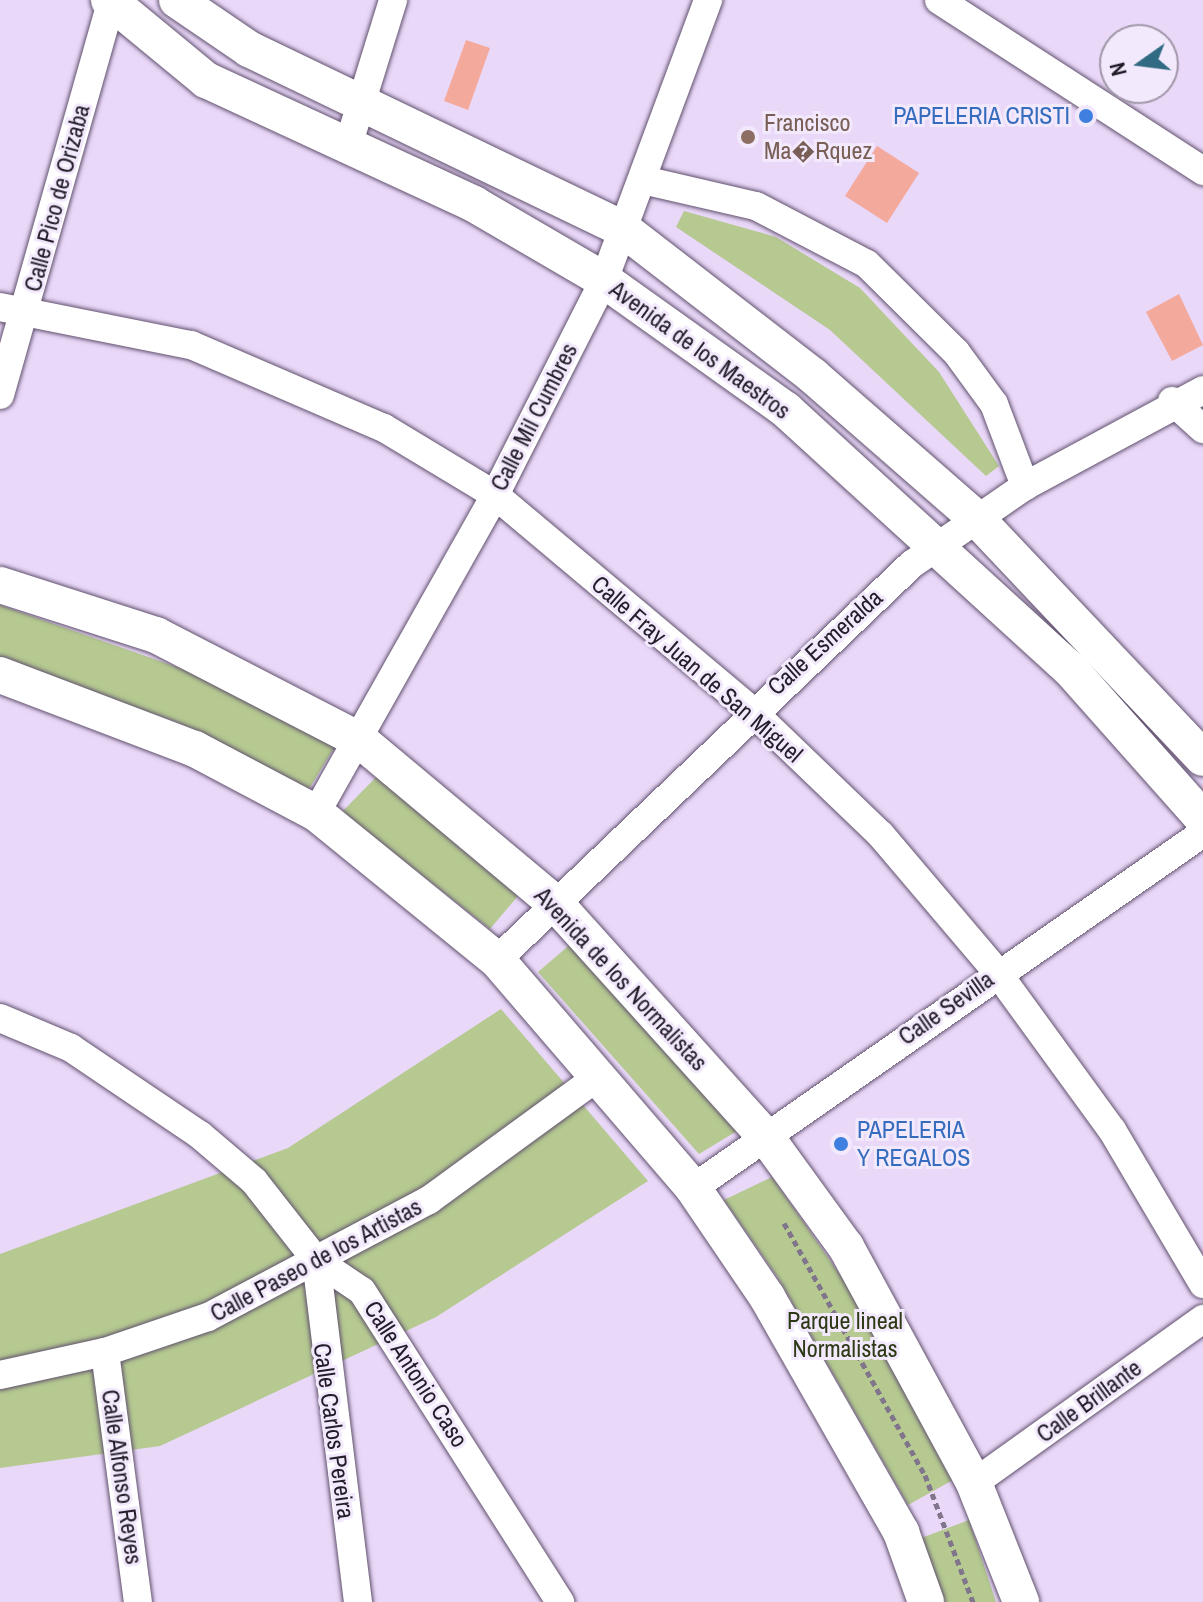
<!DOCTYPE html>
<html>
<head>
<meta charset="utf-8">
<style>
  body { margin:0 }
  #map { position:relative; width:1203px; height:1602px; overflow:hidden; background:#ead8f9; font-family:"Archivo Narrow",sans-serif }
  div>[style] { position:absolute }
  [style*='--x'] { left:calc(var(--x)*1px); top:calc(var(--y)*1px); width:calc(var(--w)*1px); rotate:calc(var(--a)*1deg) }
  .green>* { inset:0; background:#b5c991 }
  .building>* { inset:0; background:#f4a99d }
  .path>* { height:5px; margin-top:-2.5px; transform-origin:0; background:repeating-linear-gradient(90deg,#80758a 0 6px,transparent 0 10px) }
  .roads { filter:drop-shadow(0 0 2px #60516d) drop-shadow(0 0 2px #60516d) }
  .minor>* { height:28px; margin:-14px; padding:0 14px; transform-origin:14px; border-radius:14px; background:#fff }
  .tertiary>* { height:36px; margin:-18px; padding:0 18px; transform-origin:18px; border-radius:18px; background:#fff }
  .dots>* { width:22px; height:22px; translate:-50% -50%; box-sizing:border-box; border:4px solid #f3e9fd; border-radius:50% }
  span { translate:-50% -50%; white-space:nowrap; text-align:center; line-height:1.15; -webkit-text-stroke:6px #f3e9fd; paint-order:stroke }
  .shop-label { font-size:24px; color:#366cbe }
  .right { translate:-100% -50%; text-align:right }
  .left { translate:0 -50%; text-align:left }
  .education-label { font-size:24px; color:#785e54 }
  .street-label { font-size:24px; color:#231d29 }
  .park-label { font-size:24px; color:#2e3916 }
  .north { position:absolute; left:1099px; top:24px; width:80px; height:80px; box-sizing:border-box; background:#f3e9fd; border:2px solid #a097a8; border-radius:50%; rotate:256deg; font-size:22px; font-weight:700; line-height:32px; text-align:center; color:#231d29 }
  .north::after { content:''; display:block; margin:auto; width:28px; height:36px; background:#306b83; clip-path:polygon(50% 0,100% 100%,50% 72%,0 100%) }
</style>
</head>
<body>
<div id="map">
  <div class="green">
    <div style="clip-path:polygon(684px 211px,776px 237px,860px 288px,939px 372px,999px 466px,986px 476px,830px 330px,676px 227px)"></div>
    <div style="clip-path:polygon(0 605px,211px 679px,336px 745px,306px 794px,179px 723px,0 660px)"></div>
    <div style="clip-path:polygon(378px 775px,523px 890px,490px 929px,342px 812px)"></div>
    <div style="clip-path:polygon(573px 942px,737px 1131px,699px 1154px,538px 972px)"></div>
    <div style="clip-path:polygon(501px 1009px,648px 1181px,436px 1317px,160px 1446px,0 1468px,0 1254px,288px 1148px)"></div>
    <div style="clip-path:polygon(772px 1177px,871px 1319px,953px 1480px,908px 1505px,778px 1278px,724px 1200px)"></div>
    <div style="clip-path:polygon(969px 1520px,996px 1602px,938px 1602px,916px 1540px)"></div>
  </div>
  <div class="building">
    <div style="clip-path:polygon(466px 40px,490px 48px,468px 110px,444px 101px)"></div>
    <div style="clip-path:polygon(877px 146px,919px 173px,887px 223px,845px 196px)"></div>
    <div style="clip-path:polygon(1179px 294px,1203px 345px,1172px 361px,1146px 312px)"></div>
  </div>
  <div class="path">
    <div style="--x:784;--y:1223;--w:289;--a:60.8"></div>
    <div style="--x:925;--y:1475;--w:136;--a:69.3"></div>
  </div>
  <div class="roads">
    <div class="minor">
      <div style="--x:939;--y:0;--w:315;--a:32.9"></div>
      <div style="--x:347;--y:149;--w:156;--a:-72.8"></div>
      <div style="--x:643;--y:180;--w:116;--a:13"></div>
      <div style="--x:756;--y:206;--w:125;--a:27.6"></div>
      <div style="--x:867;--y:264;--w:125;--a:44.7"></div>
      <div style="--x:956;--y:352;--w:64;--a:53.8"></div>
      <div style="--x:994;--y:404;--w:88;--a:69.3"></div>
      <div style="--x:0;--y:307;--w:195;--a:11.3"></div>
      <div style="--x:191;--y:345;--w:210;--a:23.3"></div>
      <div style="--x:384;--y:428;--w:130;--a:31.1"></div>
      <div style="--x:495;--y:495;--w:334;--a:40"></div>
      <div style="--x:751;--y:710;--w:180;--a:43.9"></div>
      <div style="--x:881;--y:835;--w:180;--a:49.7"></div>
      <div style="--x:997;--y:972;--w:195;--a:54"></div>
      <div style="--x:1112;--y:1130;--w:179;--a:59.4"></div>
      <div style="--x:0;--y:395;--w:411;--a:-74.2"></div>
      <div style="--x:1172;--y:401;--w:42;--a:42.1"></div>
      <div style="--x:316;--y:813;--w:365;--a:-60.6"></div>
      <div style="--x:495;--y:495;--w:241;--a:-63.1"></div>
      <div style="--x:604;--y:280;--w:299;--a:-69.6"></div>
      <div style="--x:497;--y:960;--w:574;--a:-43.66"></div>
      <div style="--x:912;--y:564;--w:137;--a:-34.6"></div>
      <div style="--x:1025;--y:486;--w:202;--a:-28.3"></div>
      <div style="--x:0;--y:1018;--w:77;--a:22.9"></div>
      <div style="--x:71;--y:1048;--w:156;--a:34"></div>
      <div style="--x:200;--y:1135;--w:71;--a:40.4"></div>
      <div style="--x:254;--y:1181;--w:100;--a:51.9"></div>
      <div style="--x:316;--y:1260;--w:55;--a:34"></div>
      <div style="--x:362;--y:1291;--w:369;--a:57.5"></div>
      <div style="--x:693;--y:1188;--w:621;--a:-34.84"></div>
      <div style="--x:316;--y:1260;--w:345;--a:83"></div>
      <div style="--x:105;--y:1352;--w:252;--a:82.5"></div>
      <div style="--x:0;--y:1375;--w:107;--a:-12.4"></div>
      <div style="--x:105;--y:1352;--w:109;--a:-18.8"></div>
      <div style="--x:208;--y:1317;--w:250;--a:-27.9"></div>
      <div style="--x:429;--y:1200;--w:210;--a:-36.1"></div>
      <div style="--x:974;--y:1483;--w:282;--a:-35.6"></div>
    </div>
    <div class="tertiary">
      <div style="--x:109;--y:0;--w:126;--a:39.5"></div>
      <div style="--x:206;--y:80;--w:295;--a:24.8"></div>
      <div style="--x:474;--y:204;--w:151;--a:30.3"></div>
      <div style="--x:604;--y:280;--w:224;--a:35.5"></div>
      <div style="--x:786;--y:410;--w:384;--a:42.4"></div>
      <div style="--x:1070;--y:669;--w:200;--a:48.4"></div>
      <div style="--x:177;--y:0;--w:87;--a:34.2"></div>
      <div style="--x:249;--y:49;--w:415;--a:25.7"></div>
      <div style="--x:623;--y:229;--w:240;--a:37.7"></div>
      <div style="--x:813;--y:376;--w:216;--a:41.1"></div>
      <div style="--x:976;--y:518;--w:330;--a:46.6"></div>
      <div style="--x:0;--y:585;--w:164;--a:17.8"></div>
      <div style="--x:156;--y:635;--w:231;--a:27.3"></div>
      <div style="--x:361;--y:741;--w:253;--a:39.9"></div>
      <div style="--x:555;--y:903;--w:315;--a:48"></div>
      <div style="--x:766;--y:1137;--w:136;--a:54"></div>
      <div style="--x:846;--y:1247;--w:268;--a:61.5"></div>
      <div style="--x:974;--y:1483;--w:128;--a:68.4"></div>
      <div style="--x:0;--y:675;--w:209;--a:20.8"></div>
      <div style="--x:195;--y:749;--w:137;--a:27.9"></div>
      <div style="--x:316;--y:813;--w:233;--a:39.1"></div>
      <div style="--x:497;--y:960;--w:301;--a:49.3"></div>
      <div style="--x:693;--y:1188;--w:132;--a:55.8"></div>
      <div style="--x:767;--y:1297;--w:271;--a:60.3"></div>
      <div style="--x:901;--y:1532;--w:74;--a:70.3"></div>
    </div>
  </div>
  <div class="dots">
    <div style="left:1086px;top:116px;background:#3f7fe0"></div>
    <div style="left:748px;top:137px;background:#8d6e63"></div>
    <div style="left:841px;top:1144px;background:#3f7fe0"></div>
  </div>
  <div class="shop-label">
    <span class="right" style="left:1070px;top:116px">PAPELERIA CRISTI</span>
    <span class="left" style="left:857px;top:1144px">PAPELERIA<br>Y REGALOS</span>
  </div>
  <div class="education-label">
    <span class="left" style="left:764px;top:137px">Francisco<br>Ma�Rquez</span>
  </div>
  <div class="street-label">
    <span style="left:57px;top:198px;rotate:-75deg">Calle Pico de Orizaba</span>
    <span style="left:700px;top:350px;rotate:36deg">Avenida de los Maestros</span>
    <span style="left:534px;top:417px;rotate:-63deg">Calle Mil Cumbres</span>
    <span style="left:825px;top:642px;rotate:-42deg">Calle Esmeralda</span>
    <span style="left:697px;top:669px;rotate:41deg">Calle Fray Juan de San Miguel</span>
    <span style="left:621px;top:979px;rotate:47deg">Avenida de los Normalistas</span>
    <span style="left:946px;top:1008px;rotate:-35deg">Calle Sevilla</span>
    <span style="left:316px;top:1260px;rotate:-28deg">Calle Paseo de los Artistas</span>
    <span style="left:416px;top:1374px;rotate:57deg">Calle Antonio Caso</span>
    <span style="left:1089px;top:1401px;rotate:-36deg">Calle Brillante</span>
    <span style="left:334px;top:1431px;rotate:82deg">Calle Carlos Pereira</span>
    <span style="left:122px;top:1477px;rotate:82deg">Calle Alfonso Reyes</span>
  </div>
  <div class="park-label">
    <span style="left:845px;top:1335px">Parque lineal<br>Normalistas</span>
  </div>
  <div class="north">N</div>
</div>
</body>
</html>
